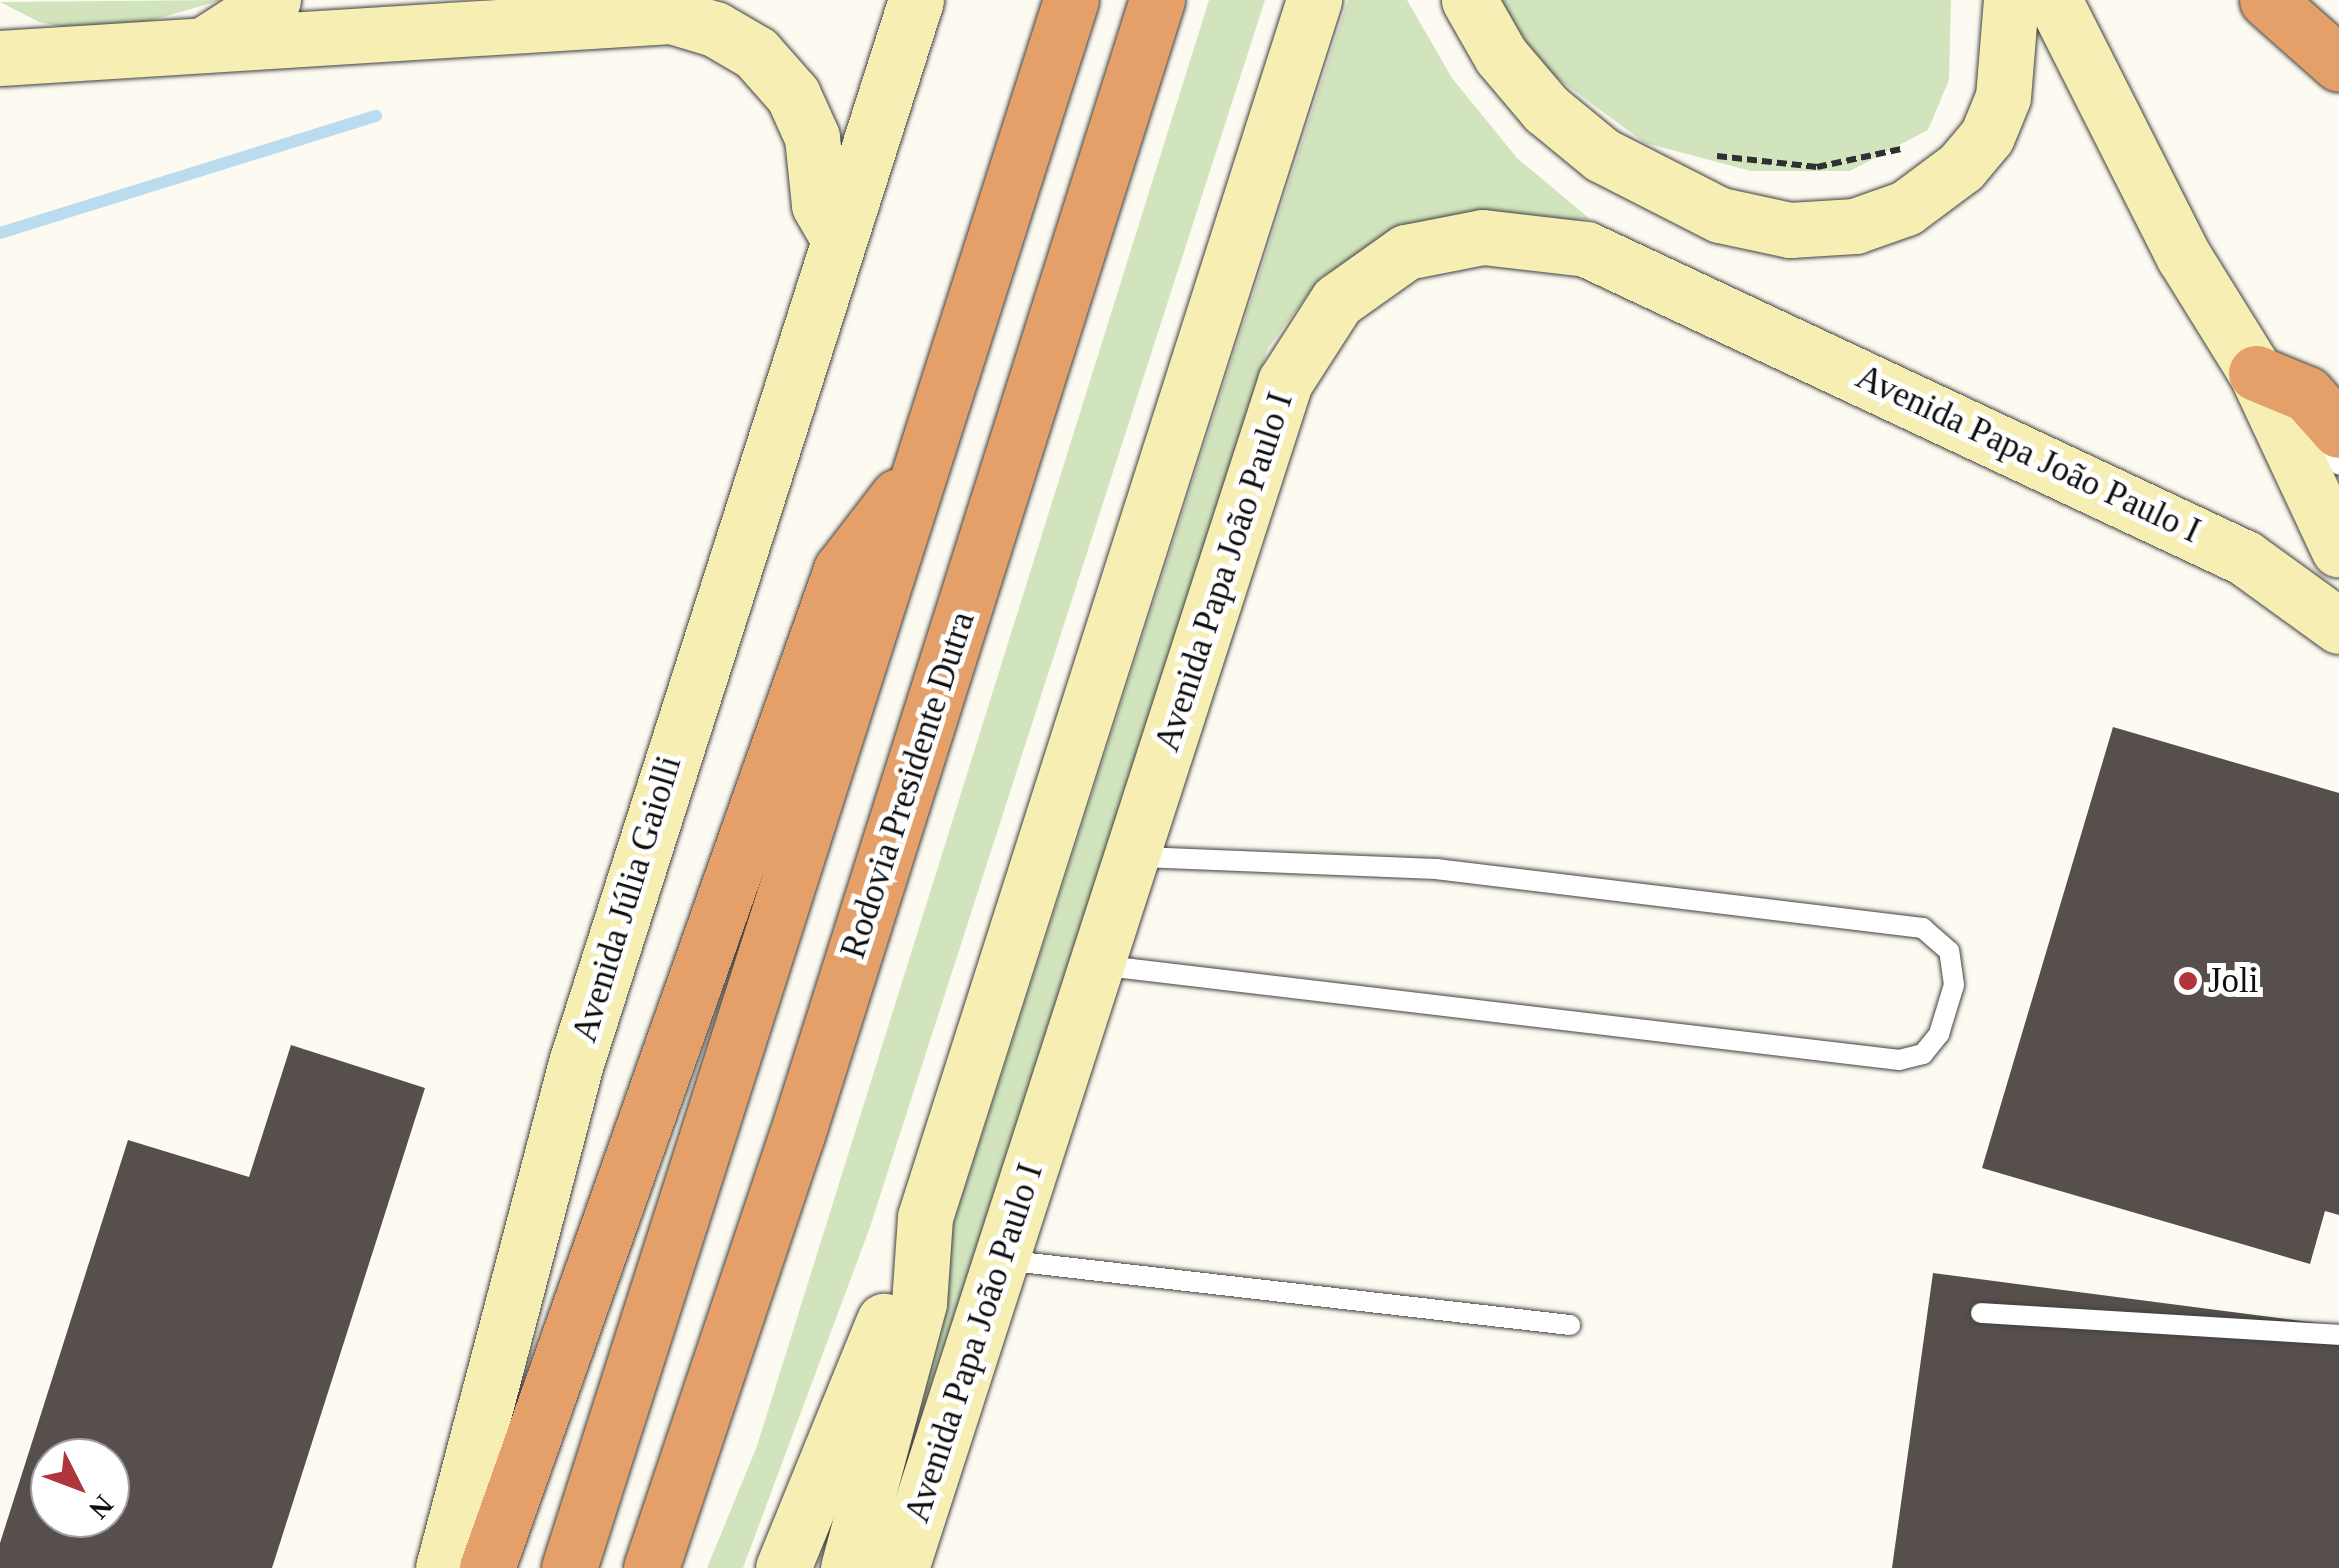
<!DOCTYPE html>
<html>
<head>
<meta charset="utf-8">
<style>
  body { margin:0 }
  #map { position:relative; width:2339px; height:1568px; overflow:hidden; background:#fdfbf1; font-family:Georgia,serif }
  div>[style] { position:absolute }
  [style*='--x'] { left:calc(var(--x)*1px); top:calc(var(--y)*1px); width:calc(var(--w)*1px); rotate:calc(var(--a)*1deg) }
  .green>* { inset:0; background:#d2e4be }
  .stream>* { height:12px; margin:-6px; padding:0 6px; transform-origin:6px; border-radius:6px; background:#bbdcef }
  .building>* { inset:0; background:#564f4c }
  .path>* { height:6px; margin-top:-3px; transform-origin:0; background:repeating-linear-gradient(90deg,#303030 0 10px,transparent 0 15px) }
  .roads { filter:drop-shadow(0 0 2px #414141) drop-shadow(0 0 2px #414141) }
  .lane>* { height:20px; margin:-10px; padding:0 10px; transform-origin:10px; border-radius:10px; background:#fff }
  .secondary>* { height:55px; margin:-27.5px; padding:0 27.5px; transform-origin:27.5px; border-radius:27.5px; background:#f6eeb3 }
  .highway>* { height:55px; margin:-27.5px; padding:0 27.5px; transform-origin:27.5px; border-radius:27.5px; background:#e4a068 }
  .dots>* { width:28px; height:28px; translate:-50% -50%; box-sizing:border-box; border:5px solid #fff; border-radius:50% }
  span { translate:-50% -50%; white-space:nowrap; text-align:center; line-height:1.15; -webkit-text-stroke:10px #fff; paint-order:stroke }
  .street-label { font-size:35px; color:#0e0e0e }
  .poi-label { font-size:35px; color:#0e0e0e }
  .left { translate:0 -50%; text-align:left }
  .north { position:absolute; left:30px; top:1438px; width:100px; height:100px; box-sizing:border-box; background:#fff; border:2px solid #9f9f9f; border-radius:50%; rotate:132deg; font-size:28px; font-weight:700; line-height:40px; text-align:center; color:#0e0e0e }
  .north::after { content:''; display:block; margin:auto; width:35px; height:45px; background:#af353c; clip-path:polygon(50% 0,100% 100%,50% 72%,0 100%) }
</style>
</head>
<body>
<div id="map">
  <div class="green">
    <div style="clip-path:polygon(222px 0,101px 35px,39px 22px,0 2px)"></div>
    <div style="clip-path:polygon(1209px 0,1265px 0,870px 1227px,743px 1568px,707px 1568px,757px 1446px)"></div>
    <div style="clip-path:polygon(1348px 0,1407px 0,1452px 78px,1517px 158px,1590px 219px,1414px 224px,1321px 277px,1268px 348px,884px 1532px,891px 1417px)"></div>
    <div style="clip-path:polygon(1499px 0,1951px 0,1949px 80px,1928px 130px,1850px 171px,1751px 171px,1645px 143px,1542px 67px)"></div>
  </div>
  <div class="stream">
    <div style="--x:0;--y:233;--w:394;--a:-17.3"></div>
  </div>
  <div class="building">
    <div style="clip-path:polygon(2113px 727px,2339px 793px,2339px 1215px,2325px 1211px,2310px 1264px,1982px 1168px)"></div>
    <div style="clip-path:polygon(evenodd,291px 1045px,425px 1088px,272px 1568px,0 1568px,0 1543px,128px 1140px,249px 1177px,291px 1045px,50px 1458px,110px 1458px,110px 1518px,50px 1518px,50px 1458px)"></div>
    <div style="clip-path:polygon(1933px 1273px,2339px 1326px,2339px 1568px,1892px 1568px)"></div>
  </div>
  <div class="path">
    <div style="--x:1717;--y:156;--w:101;--a:6.3"></div>
    <div style="--x:1817;--y:167;--w:86;--a:-12.1"></div>
  </div>
  <div class="roads">
    <div class="lane">
      <div style="--x:2315;--y:438;--w:36;--a:48"></div>
      <div style="--x:1098;--y:965;--w:807;--a:6.76"></div>
      <div style="--x:1899;--y:1060;--w:25;--a:-14"></div>
      <div style="--x:1923;--y:1054;--w:26;--a:-51"></div>
      <div style="--x:1939;--y:1034;--w:51;--a:-73"></div>
      <div style="--x:1954;--y:985;--w:34;--a:-98"></div>
      <div style="--x:1949;--y:951;--w:35;--a:-139"></div>
      <div style="--x:1923;--y:928;--w:489;--a:-173.1"></div>
      <div style="--x:1438;--y:869;--w:305;--a:-177.7"></div>
      <div style="--x:1003;--y:1260;--w:571;--a:6.54"></div>
      <div style="--x:1981;--y:1313;--w:359;--a:3.5"></div>
    </div>
    <div class="secondary">
      <div style="--x:1469;--y:0;--w:64;--a:60.3"></div>
      <div style="--x:1501;--y:56;--w:70;--a:49.7"></div>
      <div style="--x:1546;--y:109;--w:72;--a:39.4"></div>
      <div style="--x:1602;--y:155;--w:132;--a:27"></div>
      <div style="--x:1720;--y:215;--w:72;--a:12.1"></div>
      <div style="--x:1790;--y:230;--w:65;--a:-3.5"></div>
      <div style="--x:1855;--y:226;--w:54;--a:-19.4"></div>
      <div style="--x:1906;--y:208;--w:69;--a:-36.7"></div>
      <div style="--x:1961;--y:167;--w:40;--a:-50"></div>
      <div style="--x:1987;--y:136;--w:42;--a:-67.7"></div>
      <div style="--x:2003;--y:97;--w:97;--a:-85.3"></div>
      <div style="--x:2054;--y:0;--w:288;--a:63.2"></div>
      <div style="--x:2184;--y:257;--w:137;--a:58.2"></div>
      <div style="--x:2256;--y:373;--w:195;--a:64.9"></div>
      <div style="--x:205;--y:44;--w:81;--a:-32.9"></div>
      <div style="--x:0;--y:58;--w:672;--a:-3.58"></div>
      <div style="--x:671;--y:16;--w:46;--a:16.5"></div>
      <div style="--x:715;--y:29;--w:48;--a:30.3"></div>
      <div style="--x:756;--y:53;--w:56;--a:48.6"></div>
      <div style="--x:793;--y:95;--w:46;--a:65.7"></div>
      <div style="--x:812;--y:137;--w:68;--a:84.1"></div>
      <div style="--x:819;--y:205;--w:39;--a:60"></div>
      <div style="--x:443;--y:1568;--w:522;--a:-75.25"></div>
      <div style="--x:576;--y:1063;--w:1116;--a:-72.26"></div>
      <div style="--x:783;--y:1568;--w:267;--a:-67.8"></div>
      <div style="--x:848;--y:1568;--w:274;--a:-75"></div>
      <div style="--x:919;--y:1303;--w:86;--a:-86"></div>
      <div style="--x:925;--y:1217;--w:1278;--a:-72.27"></div>
      <div style="--x:901;--y:1568;--w:1247;--a:-72.06"></div>
      <div style="--x:1285;--y:382;--w:96;--a:-57.3"></div>
      <div style="--x:1337;--y:301;--w:85;--a:-35.4"></div>
      <div style="--x:1406;--y:252;--w:78;--a:-11"></div>
      <div style="--x:1483;--y:237;--w:104;--a:6.6"></div>
      <div style="--x:1586;--y:249;--w:728;--a:25.12"></div>
      <div style="--x:2245;--y:558;--w:116;--a:35.9"></div>
    </div>
    <div class="highway">
      <div style="--x:2267;--y:0;--w:96;--a:41.6"></div>
      <div style="--x:2256;--y:373;--w:55;--a:22.4"></div>
      <div style="--x:2307;--y:394;--w:48;--a:48.4"></div>
      <div style="--x:487;--y:1568;--w:1059;--a:-70.47"></div>
      <div style="--x:841;--y:570;--w:93;--a:-52.4"></div>
      <div style="--x:569;--y:1568;--w:1646;--a:-72.25"></div>
      <div style="--x:651;--y:1568;--w:454;--a:-71.4"></div>
      <div style="--x:796;--y:1138;--w:1194;--a:-72.4"></div>
    </div>
  </div>
  <div class="dots">
    <div style="left:2188px;top:981px;background:#af353c"></div>
  </div>
  <div class="street-label">
    <span style="left:2028px;top:454px;rotate:25deg">Avenida Papa João Paulo I</span>
    <span style="left:1224px;top:572px;rotate:-72deg">Avenida Papa João Paulo I</span>
    <span style="left:908px;top:785px;rotate:-72deg">Rodovia Presidente Dutra</span>
    <span style="left:627px;top:899px;rotate:-73deg">Avenida Júlia Gaiolli</span>
    <span style="left:974px;top:1343px;rotate:-72deg">Avenida Papa João Paulo I</span>
  </div>
  <div class="poi-label">
    <span class="left" style="left:2208px;top:981px">Joli</span>
  </div>
  <div class="north">N</div>
</div>
</body>
</html>
